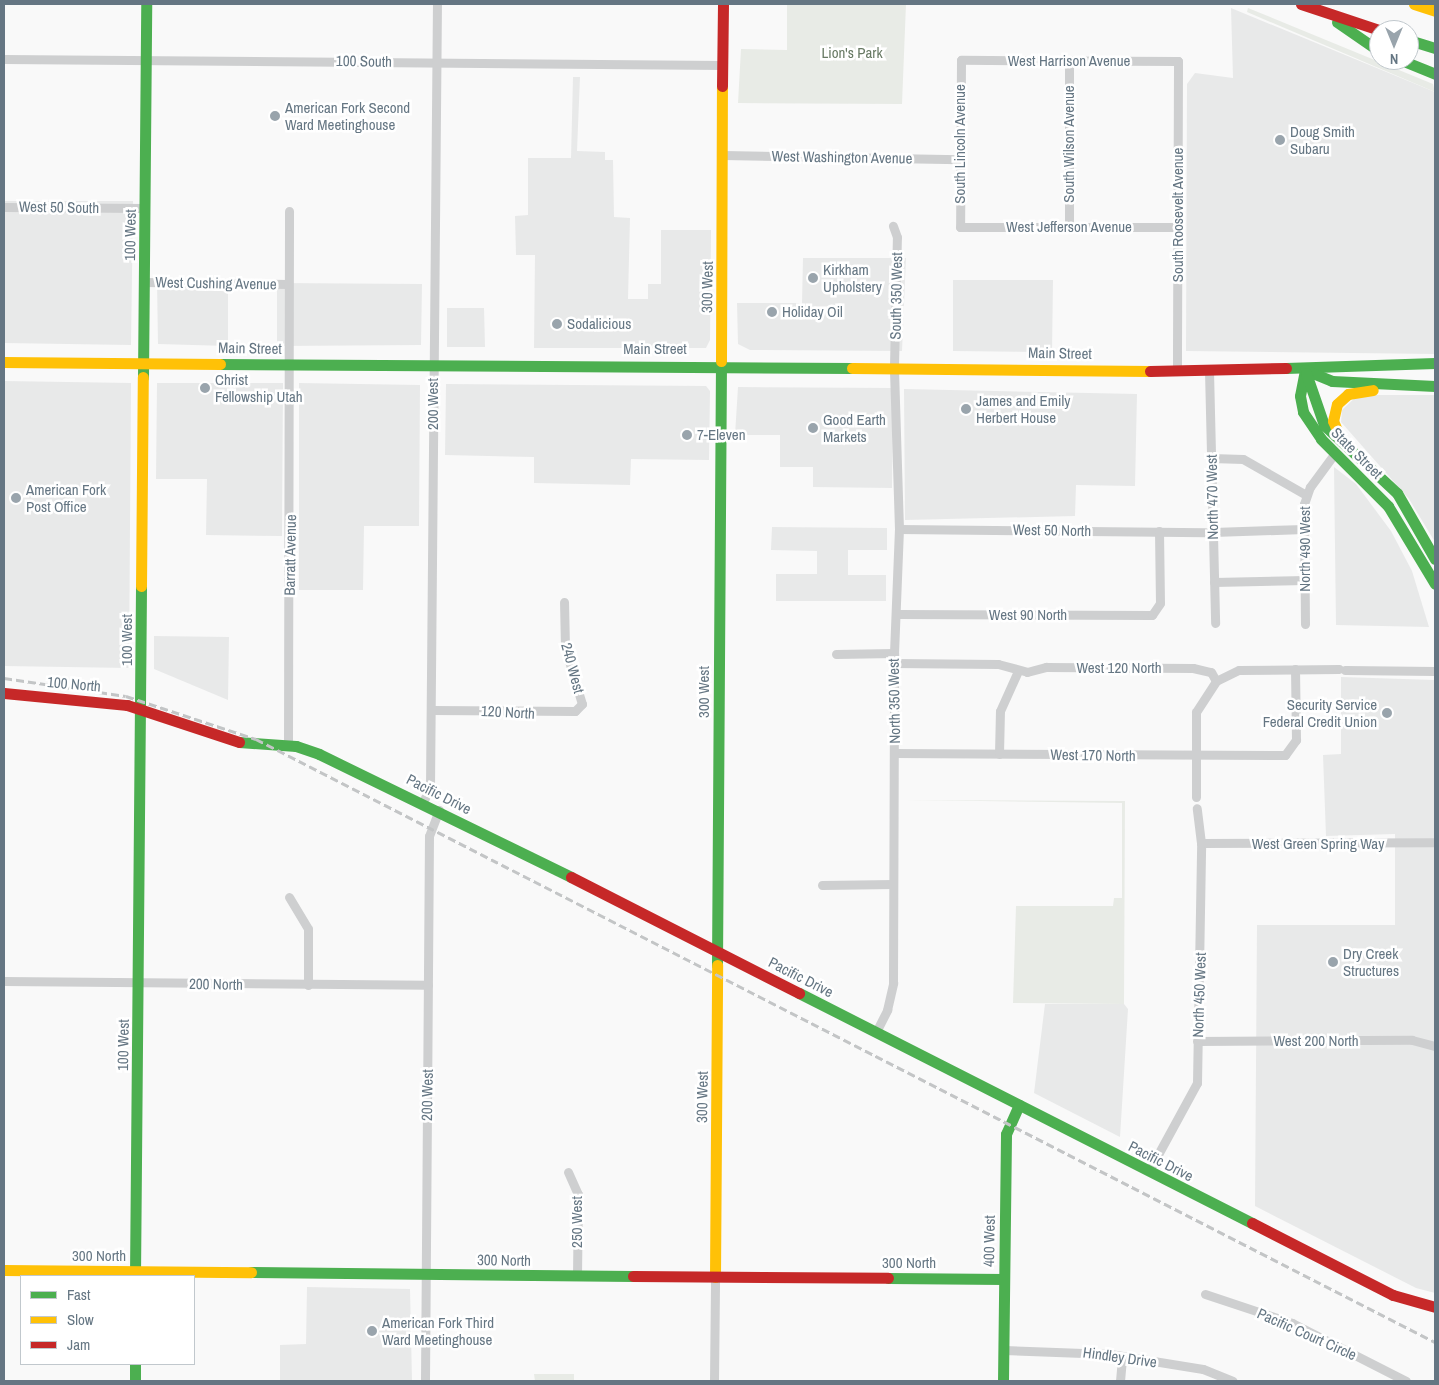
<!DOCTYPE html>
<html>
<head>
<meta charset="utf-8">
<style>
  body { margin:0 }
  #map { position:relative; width:1439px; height:1385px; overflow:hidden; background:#f9f9f9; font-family:"Archivo Narrow",sans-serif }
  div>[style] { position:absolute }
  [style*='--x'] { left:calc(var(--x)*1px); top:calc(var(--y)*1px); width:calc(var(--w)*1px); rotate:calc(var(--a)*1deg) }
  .built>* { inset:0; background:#e8e9e9 }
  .green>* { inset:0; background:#e8ebe6 }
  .street>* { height:9px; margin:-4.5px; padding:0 4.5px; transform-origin:4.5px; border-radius:4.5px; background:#cecfd0 }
  .fast>* { height:11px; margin:-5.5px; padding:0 5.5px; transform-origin:5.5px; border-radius:5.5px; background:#4caf50 }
  .slow>* { height:11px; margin:-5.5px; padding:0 5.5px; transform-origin:5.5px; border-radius:5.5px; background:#ffc107 }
  .jam>* { height:11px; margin:-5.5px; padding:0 5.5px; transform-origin:5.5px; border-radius:5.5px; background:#c62828 }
  .rail>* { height:2.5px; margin-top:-1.25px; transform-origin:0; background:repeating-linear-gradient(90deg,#c3c5c6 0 8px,transparent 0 12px) }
  .dots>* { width:14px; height:14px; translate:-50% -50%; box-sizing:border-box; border:2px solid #fff; border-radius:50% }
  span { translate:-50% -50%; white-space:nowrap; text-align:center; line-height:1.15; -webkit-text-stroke:5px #fff; paint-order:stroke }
  .park-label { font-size:15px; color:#687a64 }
  .street-label { font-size:15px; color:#657683 }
  .poi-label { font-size:15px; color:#657683 }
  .left { translate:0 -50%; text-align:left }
  .right { translate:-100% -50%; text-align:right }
  .frame { position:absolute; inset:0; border:5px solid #657683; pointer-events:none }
  .legend { position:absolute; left:20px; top:1275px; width:175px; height:90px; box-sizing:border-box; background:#fff; border:1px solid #c1c8cd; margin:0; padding:6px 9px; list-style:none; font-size:15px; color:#657683 }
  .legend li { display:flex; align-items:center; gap:10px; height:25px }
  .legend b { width:25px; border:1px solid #c1c8cd }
  .north { position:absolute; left:1369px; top:20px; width:50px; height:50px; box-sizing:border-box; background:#fff; border:1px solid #c1c8cd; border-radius:50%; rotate:180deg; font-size:14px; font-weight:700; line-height:20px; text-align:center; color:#657683 }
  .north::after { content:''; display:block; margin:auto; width:18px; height:22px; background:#99a4ac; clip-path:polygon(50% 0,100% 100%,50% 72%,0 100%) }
</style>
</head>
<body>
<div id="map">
  <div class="built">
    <div style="clip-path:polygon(1231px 8px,1435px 92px,1435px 354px,1186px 351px,1187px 84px,1195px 73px,1233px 78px)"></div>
    <div style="clip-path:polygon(573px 77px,580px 77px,577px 151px,605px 152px,605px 160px,613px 160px,614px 217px,630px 218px,628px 299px,648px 299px,648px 284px,661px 284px,661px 230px,711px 230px,710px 340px,706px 348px,534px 348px,535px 255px,516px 255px,515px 216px,528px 215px,528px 158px,571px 158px)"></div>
    <div style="clip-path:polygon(4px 201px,133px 201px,131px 345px,4px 343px)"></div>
    <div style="clip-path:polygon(803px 258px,906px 258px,902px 351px,750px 350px,738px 344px,737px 303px,802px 303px)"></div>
    <div style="clip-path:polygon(953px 280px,1053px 280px,1052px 352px,953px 351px)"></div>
    <div style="clip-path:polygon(157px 281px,228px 282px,228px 346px,158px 344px)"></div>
    <div style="clip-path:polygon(277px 283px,422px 284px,421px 345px,277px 346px)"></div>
    <div style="clip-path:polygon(447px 308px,484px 308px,485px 347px,447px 347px)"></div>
    <div style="clip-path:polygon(4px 381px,131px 383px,129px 668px,4px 666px)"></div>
    <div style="clip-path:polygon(157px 383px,283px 383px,282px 536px,206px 535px,207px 479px,156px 479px)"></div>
    <div style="clip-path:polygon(299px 383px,420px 385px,419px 526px,364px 526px,363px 590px,299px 590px)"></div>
    <div style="clip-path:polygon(446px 384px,706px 386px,710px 391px,709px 460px,631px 459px,630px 485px,534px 483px,534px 457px,445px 455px)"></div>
    <div style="clip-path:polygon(738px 387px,893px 388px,892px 488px,813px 487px,813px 467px,780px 467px,780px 435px,735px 435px)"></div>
    <div style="clip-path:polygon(904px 389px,1137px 394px,1135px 486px,1076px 485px,1075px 516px,905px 520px)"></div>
    <div style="clip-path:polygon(1358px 395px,1435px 395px,1435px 542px,1409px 499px,1341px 422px,1342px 410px)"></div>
    <div style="clip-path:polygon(1334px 467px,1356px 484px,1391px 531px,1412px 571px,1429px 627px,1336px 625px)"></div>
    <div style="clip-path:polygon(772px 527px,887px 528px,887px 550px,848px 550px,848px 575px,886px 575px,886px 601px,776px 601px,776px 574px,817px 574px,817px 551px,771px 550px)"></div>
    <div style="clip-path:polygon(154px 636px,229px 637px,228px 700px,154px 669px)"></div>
    <div style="clip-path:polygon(1341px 677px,1435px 680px,1435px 1293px,1416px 1288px,1255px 1206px,1257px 925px,1395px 925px,1395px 834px,1326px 836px,1323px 755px,1341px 754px)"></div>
    <div style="clip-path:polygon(1045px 1004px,1124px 1004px,1128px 1009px,1120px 1137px,1034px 1093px)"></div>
    <div style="clip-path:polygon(307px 1287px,410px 1289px,412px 1381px,280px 1381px,280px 1345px,306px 1344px)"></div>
  </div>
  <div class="green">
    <div style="clip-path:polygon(787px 4px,906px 4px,902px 104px,738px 103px,741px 49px,787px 50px)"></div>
    <div style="clip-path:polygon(1248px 8px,1433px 84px,1435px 92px,1247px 12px)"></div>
    <div style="clip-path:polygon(905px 800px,1125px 801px,1124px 1004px,1013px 1003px,1016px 906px,1113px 906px,1114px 898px,1122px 898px,1122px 803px)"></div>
    <div style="clip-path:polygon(534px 1374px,574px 1374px,574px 1381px,535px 1381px)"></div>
  </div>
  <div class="street">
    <div style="--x:4;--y:59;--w:719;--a:0.48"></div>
    <div style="--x:723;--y:155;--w:237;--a:1"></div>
    <div style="--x:4;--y:207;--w:141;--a:0.4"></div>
    <div style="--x:1069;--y:227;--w:166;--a:-90"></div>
    <div style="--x:144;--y:282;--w:144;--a:0.8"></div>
    <div style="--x:1177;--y:370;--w:16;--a:-90"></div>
    <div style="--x:1177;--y:354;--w:293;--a:-89.8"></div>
    <div style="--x:1178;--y:61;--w:217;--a:-179.7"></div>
    <div style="--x:961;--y:60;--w:167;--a:90.3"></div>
    <div style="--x:960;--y:227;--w:217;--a:0"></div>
    <div style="--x:1209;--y:371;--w:252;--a:88.6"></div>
    <div style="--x:1211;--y:458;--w:32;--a:2"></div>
    <div style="--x:1243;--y:459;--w:73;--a:29.7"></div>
    <div style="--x:899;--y:529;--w:306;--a:0.6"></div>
    <div style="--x:1213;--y:532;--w:91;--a:-1.9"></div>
    <div style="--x:1214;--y:582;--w:91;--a:-1.3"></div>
    <div style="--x:898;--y:614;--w:254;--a:0.2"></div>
    <div style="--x:1152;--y:615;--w:14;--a:-56"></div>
    <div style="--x:1160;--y:603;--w:72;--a:-90.8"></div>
    <div style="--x:1305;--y:624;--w:120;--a:-90.5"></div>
    <div style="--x:1304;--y:504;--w:18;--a:-71"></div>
    <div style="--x:1310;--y:487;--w:42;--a:-53.7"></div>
    <div style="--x:836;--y:654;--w:58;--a:-1"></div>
    <div style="--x:894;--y:663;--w:104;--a:0.6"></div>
    <div style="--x:998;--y:664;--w:30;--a:15"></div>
    <div style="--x:1027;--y:672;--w:20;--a:-15"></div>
    <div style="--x:1046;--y:667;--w:147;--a:0.4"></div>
    <div style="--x:1193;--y:668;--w:18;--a:13"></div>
    <div style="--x:1211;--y:672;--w:10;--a:61"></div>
    <div style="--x:1345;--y:670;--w:90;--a:0.6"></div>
    <div style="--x:431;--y:710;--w:144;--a:0.4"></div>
    <div style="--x:575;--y:711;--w:10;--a:-45"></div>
    <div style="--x:582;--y:704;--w:59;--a:-106.9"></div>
    <div style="--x:565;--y:648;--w:46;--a:-91.2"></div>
    <div style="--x:288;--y:745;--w:534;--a:-89.89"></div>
    <div style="--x:895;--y:753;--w:390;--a:0.3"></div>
    <div style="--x:1285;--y:755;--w:19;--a:-54"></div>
    <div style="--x:1296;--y:740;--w:71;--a:-90.8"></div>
    <div style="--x:999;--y:754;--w:43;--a:-88.7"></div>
    <div style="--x:1000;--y:711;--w:44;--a:-65.8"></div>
    <div style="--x:1196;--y:797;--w:85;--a:-90"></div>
    <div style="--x:1196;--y:712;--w:37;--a:-57"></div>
    <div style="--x:1216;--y:681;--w:25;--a:-26"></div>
    <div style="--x:1239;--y:670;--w:100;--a:-0.6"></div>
    <div style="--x:423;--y:802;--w:17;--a:-65"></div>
    <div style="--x:430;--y:787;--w:783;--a:-89.49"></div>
    <div style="--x:1201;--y:843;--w:234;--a:-0.2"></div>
    <div style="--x:822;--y:885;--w:71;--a:-0.8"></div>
    <div style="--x:289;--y:897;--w:37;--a:59"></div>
    <div style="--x:308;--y:929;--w:56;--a:90"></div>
    <div style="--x:4;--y:981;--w:424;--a:0.5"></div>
    <div style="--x:876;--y:1032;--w:25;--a:-63"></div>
    <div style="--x:887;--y:1010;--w:28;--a:-77"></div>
    <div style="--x:893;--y:983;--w:330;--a:-89.8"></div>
    <div style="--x:894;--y:653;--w:124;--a:-87.7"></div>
    <div style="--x:899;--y:529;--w:163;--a:-91.8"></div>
    <div style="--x:894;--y:366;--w:129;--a:-88.7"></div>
    <div style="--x:897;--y:237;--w:12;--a:-110"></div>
    <div style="--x:1197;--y:1041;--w:215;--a:-0.3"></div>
    <div style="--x:1412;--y:1040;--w:24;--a:15"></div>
    <div style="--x:1149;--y:1171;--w:100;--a:-61.4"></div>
    <div style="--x:1197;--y:1083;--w:240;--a:-89"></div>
    <div style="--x:1201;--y:843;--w:35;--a:-97"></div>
    <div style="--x:568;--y:1172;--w:24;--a:66"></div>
    <div style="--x:578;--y:1194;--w:81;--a:90.7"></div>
    <div style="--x:1205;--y:1294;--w:92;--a:18.4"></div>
    <div style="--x:1292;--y:1323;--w:128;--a:27"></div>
    <div style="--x:1004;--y:1350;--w:106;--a:2.2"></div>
    <div style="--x:1110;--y:1354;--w:94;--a:9.2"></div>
    <div style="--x:1203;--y:1369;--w:32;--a:22"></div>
    <div style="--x:425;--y:1381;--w:545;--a:-89.58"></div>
    <div style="--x:429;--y:836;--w:28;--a:-69"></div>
    <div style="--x:714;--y:1381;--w:104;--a:-89.4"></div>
    <div style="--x:1120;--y:1381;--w:24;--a:-85"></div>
  </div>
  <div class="fast">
    <div style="--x:1337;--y:22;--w:51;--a:34.6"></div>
    <div style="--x:1409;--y:40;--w:27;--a:17"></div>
    <div style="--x:1401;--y:60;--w:37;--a:22"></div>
    <div style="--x:220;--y:364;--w:632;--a:0.36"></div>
    <div style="--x:1286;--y:368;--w:149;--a:-1.9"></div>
    <div style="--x:1305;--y:370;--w:26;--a:101"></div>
    <div style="--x:1300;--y:396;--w:16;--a:79"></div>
    <div style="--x:1303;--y:412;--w:32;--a:56"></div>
    <div style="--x:1321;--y:439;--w:95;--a:45"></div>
    <div style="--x:1388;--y:506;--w:91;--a:58.9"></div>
    <div style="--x:1305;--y:370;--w:29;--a:22"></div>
    <div style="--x:1332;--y:381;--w:103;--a:2.8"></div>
    <div style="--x:1306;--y:373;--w:55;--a:70.9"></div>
    <div style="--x:1324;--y:425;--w:100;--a:43"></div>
    <div style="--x:1397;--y:493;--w:76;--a:60.1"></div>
    <div style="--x:143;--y:377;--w:373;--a:-89.5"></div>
    <div style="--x:239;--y:742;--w:57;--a:4"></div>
    <div style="--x:296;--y:746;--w:24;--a:19"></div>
    <div style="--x:319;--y:754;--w:280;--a:26"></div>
    <div style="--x:717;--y:965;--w:604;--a:-89.62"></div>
    <div style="--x:799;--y:993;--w:508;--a:26.92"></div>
    <div style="--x:251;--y:1272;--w:382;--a:0.6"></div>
    <div style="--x:135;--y:1276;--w:690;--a:-89.5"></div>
    <div style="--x:888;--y:1278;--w:116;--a:0.5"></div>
    <div style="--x:135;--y:1364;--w:17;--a:90"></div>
    <div style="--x:1003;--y:1381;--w:247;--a:-89.3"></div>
    <div style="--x:1006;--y:1134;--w:32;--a:-66"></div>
  </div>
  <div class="slow">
    <div style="--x:1414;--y:4;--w:22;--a:18"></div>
    <div style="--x:721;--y:361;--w:275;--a:-89.8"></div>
    <div style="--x:4;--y:362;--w:216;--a:0.5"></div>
    <div style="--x:852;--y:368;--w:298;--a:0.6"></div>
    <div style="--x:1339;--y:435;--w:15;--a:-113"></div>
    <div style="--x:1333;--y:421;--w:17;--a:-77"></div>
    <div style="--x:1337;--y:404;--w:15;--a:-42"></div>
    <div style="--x:1348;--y:394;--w:25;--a:-9"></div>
    <div style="--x:141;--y:586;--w:209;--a:-89.5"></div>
    <div style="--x:4;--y:1270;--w:247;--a:0.5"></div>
    <div style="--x:715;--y:1277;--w:312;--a:-89.6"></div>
  </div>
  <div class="jam">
    <div style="--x:1301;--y:4;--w:82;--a:18.4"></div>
    <div style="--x:722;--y:86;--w:82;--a:-89.3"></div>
    <div style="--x:1150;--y:371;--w:136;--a:-1.3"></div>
    <div style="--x:4;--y:693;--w:124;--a:5.6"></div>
    <div style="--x:127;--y:705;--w:118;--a:18.3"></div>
    <div style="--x:571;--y:877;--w:256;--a:27"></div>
    <div style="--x:1252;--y:1223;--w:158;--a:27.1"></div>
    <div style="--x:1393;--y:1295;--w:44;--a:15.9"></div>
    <div style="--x:633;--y:1276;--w:255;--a:0.4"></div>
  </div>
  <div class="rail">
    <div style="--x:4;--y:678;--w:123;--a:8.4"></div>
    <div style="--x:126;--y:696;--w:137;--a:18.3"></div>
    <div style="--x:256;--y:739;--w:1324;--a:27.09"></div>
  </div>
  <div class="dots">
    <div style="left:275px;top:116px;background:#99a4ac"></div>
    <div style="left:1280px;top:140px;background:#99a4ac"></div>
    <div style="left:813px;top:278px;background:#99a4ac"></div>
    <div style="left:772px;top:312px;background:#99a4ac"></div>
    <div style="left:557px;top:324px;background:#99a4ac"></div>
    <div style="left:205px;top:388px;background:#99a4ac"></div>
    <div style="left:966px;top:409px;background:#99a4ac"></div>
    <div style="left:813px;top:428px;background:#99a4ac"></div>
    <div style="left:687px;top:435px;background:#99a4ac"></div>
    <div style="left:16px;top:498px;background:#99a4ac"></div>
    <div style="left:1387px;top:713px;background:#99a4ac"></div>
    <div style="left:1333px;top:962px;background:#99a4ac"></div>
    <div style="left:372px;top:1331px;background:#99a4ac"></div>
  </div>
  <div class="park-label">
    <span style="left:852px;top:53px">Lion's Park</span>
  </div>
  <div class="street-label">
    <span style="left:364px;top:61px;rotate:1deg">100 South</span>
    <span style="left:1069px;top:61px">West Harrison Avenue</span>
    <span style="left:960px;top:144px;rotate:-90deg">South Lincoln Avenue</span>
    <span style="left:1069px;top:144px;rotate:-90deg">South Wilson Avenue</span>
    <span style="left:842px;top:157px;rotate:1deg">West Washington Avenue</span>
    <span style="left:59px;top:207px;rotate:1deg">West 50 South</span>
    <span style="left:1178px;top:215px;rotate:-90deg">South Roosevelt Avenue</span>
    <span style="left:1069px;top:227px">West Jefferson Avenue</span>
    <span style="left:130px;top:235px;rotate:-89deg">100 West</span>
    <span style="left:216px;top:283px;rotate:1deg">West Cushing Avenue</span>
    <span style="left:707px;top:287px;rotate:-89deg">300 West</span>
    <span style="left:896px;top:296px;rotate:-89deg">South 350 West</span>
    <span style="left:250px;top:348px;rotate:1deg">Main Street</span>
    <span style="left:655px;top:349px">Main Street</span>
    <span style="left:1060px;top:353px;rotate:1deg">Main Street</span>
    <span style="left:433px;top:404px;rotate:-90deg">200 West</span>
    <span style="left:1357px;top:453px;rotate:45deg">State Street</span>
    <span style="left:1212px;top:497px;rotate:-91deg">North 470 West</span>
    <span style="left:1052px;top:530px;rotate:1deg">West 50 North</span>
    <span style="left:1305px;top:549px;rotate:-90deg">North 490 West</span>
    <span style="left:290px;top:555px;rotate:-89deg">Barratt Avenue</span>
    <span style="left:1028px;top:615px">West 90 North</span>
    <span style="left:127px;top:640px;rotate:-90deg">100 West</span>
    <span style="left:573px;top:668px;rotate:75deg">240 West</span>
    <span style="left:1119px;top:668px">West 120 North</span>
    <span style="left:74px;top:684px;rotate:5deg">100 North</span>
    <span style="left:704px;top:692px;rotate:-90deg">300 West</span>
    <span style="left:894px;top:701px;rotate:-91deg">North 350 West</span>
    <span style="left:508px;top:712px;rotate:3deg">120 North</span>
    <span style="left:1093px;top:755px;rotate:1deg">West 170 North</span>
    <span style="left:439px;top:794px;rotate:27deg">Pacific Drive</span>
    <span style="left:1318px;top:844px">West Green Spring Way</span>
    <span style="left:801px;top:977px;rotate:27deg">Pacific Drive</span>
    <span style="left:216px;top:984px;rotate:1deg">200 North</span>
    <span style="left:1199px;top:995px;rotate:-88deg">North 450 West</span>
    <span style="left:1316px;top:1041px">West 200 North</span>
    <span style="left:123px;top:1045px;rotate:-89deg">100 West</span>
    <span style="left:427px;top:1095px;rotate:-89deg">200 West</span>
    <span style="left:702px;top:1097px;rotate:-89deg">300 West</span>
    <span style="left:1161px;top:1161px;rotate:27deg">Pacific Drive</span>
    <span style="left:577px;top:1222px;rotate:-90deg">250 West</span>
    <span style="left:989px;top:1241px;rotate:-89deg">400 West</span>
    <span style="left:99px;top:1256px">300 North</span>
    <span style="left:504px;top:1260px;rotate:1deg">300 North</span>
    <span style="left:909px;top:1263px">300 North</span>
    <span style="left:1307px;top:1334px;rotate:24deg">Pacific Court Circle</span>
    <span style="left:1120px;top:1357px;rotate:8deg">Hindley Drive</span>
  </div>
  <div class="poi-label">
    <span class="left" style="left:285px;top:116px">American Fork Second<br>Ward Meetinghouse</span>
    <span class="left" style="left:1290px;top:140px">Doug Smith<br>Subaru</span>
    <span class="left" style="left:823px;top:278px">Kirkham<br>Upholstery</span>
    <span class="left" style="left:782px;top:312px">Holiday Oil</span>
    <span class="left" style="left:567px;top:324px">Sodalicious</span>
    <span class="left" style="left:215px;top:388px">Christ<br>Fellowship Utah</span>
    <span class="left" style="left:976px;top:409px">James and Emily<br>Herbert House</span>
    <span class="left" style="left:823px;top:428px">Good Earth<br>Markets</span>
    <span class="left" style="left:697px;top:435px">7-Eleven</span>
    <span class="left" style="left:26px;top:498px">American Fork<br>Post Office</span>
    <span class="right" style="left:1377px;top:713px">Security Service<br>Federal Credit Union</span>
    <span class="left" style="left:1343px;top:962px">Dry Creek<br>Structures</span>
    <span class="left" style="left:382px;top:1331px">American Fork Third<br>Ward Meetinghouse</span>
  </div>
  <div class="frame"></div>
  <ul class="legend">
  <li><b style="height:6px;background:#4caf50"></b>Fast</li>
  <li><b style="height:6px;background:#ffc107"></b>Slow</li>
  <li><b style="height:6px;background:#c62828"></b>Jam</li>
  </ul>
  <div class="north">N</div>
</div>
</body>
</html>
